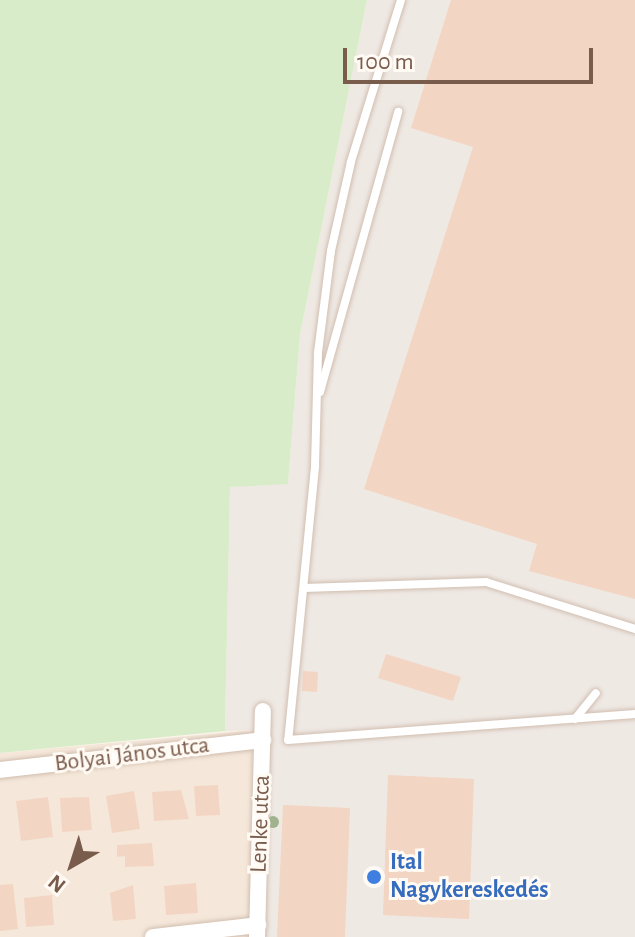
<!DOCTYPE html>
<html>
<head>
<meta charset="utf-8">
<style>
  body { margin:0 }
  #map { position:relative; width:635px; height:937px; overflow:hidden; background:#fdf6ec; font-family:"Alegreya Sans",sans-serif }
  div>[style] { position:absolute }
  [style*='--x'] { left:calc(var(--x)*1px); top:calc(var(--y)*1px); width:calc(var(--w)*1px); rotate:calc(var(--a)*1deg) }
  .residential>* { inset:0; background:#f5e8da }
  .industrial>* { inset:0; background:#efe9e4 }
  .green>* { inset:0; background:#d8ecc9 }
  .building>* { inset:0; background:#f3d5c3 }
  .roads { filter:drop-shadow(0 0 2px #d1beb0) drop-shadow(0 0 2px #d1beb0) }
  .service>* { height:8px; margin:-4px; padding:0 4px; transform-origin:4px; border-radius:4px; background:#fff }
  .minor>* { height:16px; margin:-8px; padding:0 8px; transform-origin:8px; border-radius:8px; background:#fff }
  .trees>* { width:12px; height:12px; margin:-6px; border-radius:50%; background:#a0b28e }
  .dots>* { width:22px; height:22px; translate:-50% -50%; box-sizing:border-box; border:4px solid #fffaf3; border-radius:50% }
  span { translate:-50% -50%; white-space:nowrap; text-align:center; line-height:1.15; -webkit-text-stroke:6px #fffaf3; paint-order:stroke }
  .street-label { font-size:24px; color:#7a5c4d }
  .shop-label { font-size:24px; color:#366cbe; font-weight:700 }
  .left { translate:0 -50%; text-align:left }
  .north { position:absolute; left:32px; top:825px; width:80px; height:80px; -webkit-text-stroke:6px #fffaf3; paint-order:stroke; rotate:219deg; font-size:22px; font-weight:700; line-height:32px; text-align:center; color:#7a5c4d }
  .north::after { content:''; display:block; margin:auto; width:28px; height:36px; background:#7a5c4d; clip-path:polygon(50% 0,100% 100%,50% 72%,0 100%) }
  .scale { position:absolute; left:343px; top:48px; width:250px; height:36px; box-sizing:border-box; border:4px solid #7a5c4d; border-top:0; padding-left:10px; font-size:24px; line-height:28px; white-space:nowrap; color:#7a5c4d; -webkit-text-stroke:6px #fffaf3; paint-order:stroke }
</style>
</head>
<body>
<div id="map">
  <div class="residential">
    <div style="clip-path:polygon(267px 729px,264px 937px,0 937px,0 753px)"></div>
  </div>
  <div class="industrial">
    <div style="clip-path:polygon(367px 0,635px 0,635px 937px,264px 937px,267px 729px,225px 731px,230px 486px,288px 483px,300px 335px)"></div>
  </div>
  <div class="green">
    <div style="clip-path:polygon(0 0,367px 0,300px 335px,288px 484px,230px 487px,225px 731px,0 753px)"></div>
  </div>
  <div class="building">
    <div style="clip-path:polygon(451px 0,635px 0,635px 599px,529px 571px,537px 544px,364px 489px,473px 147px,411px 128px)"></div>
    <div style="clip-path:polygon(386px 654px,461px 677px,453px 701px,378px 678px)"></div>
    <div style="clip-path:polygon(303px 671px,318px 672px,317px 692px,302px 691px)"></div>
    <div style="clip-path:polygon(388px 775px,474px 779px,469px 919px,383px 915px)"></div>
    <div style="clip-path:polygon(218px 785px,220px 815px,196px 816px,194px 786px)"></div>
    <div style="clip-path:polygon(181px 790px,189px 819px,154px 821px,152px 792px)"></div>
    <div style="clip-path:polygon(134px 791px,140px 829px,112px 833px,106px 796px)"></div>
    <div style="clip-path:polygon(48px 797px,53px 837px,21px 841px,16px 801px)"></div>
    <div style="clip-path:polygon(89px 797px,92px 830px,62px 832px,60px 798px)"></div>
    <div style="clip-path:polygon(283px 805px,350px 808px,345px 937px,277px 937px)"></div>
    <div style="clip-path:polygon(152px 843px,154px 866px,125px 867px,125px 856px,117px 857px,117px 845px)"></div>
    <div style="clip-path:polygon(196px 883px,198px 913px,166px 915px,164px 886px)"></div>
    <div style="clip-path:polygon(13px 884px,18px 929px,0 931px,0 885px)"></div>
    <div style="clip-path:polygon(133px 885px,136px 919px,113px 921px,110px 893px)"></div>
    <div style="clip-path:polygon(52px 895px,54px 925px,26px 927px,24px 898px)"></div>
  </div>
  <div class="roads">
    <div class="service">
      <div style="--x:401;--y:0;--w:170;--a:107.2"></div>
      <div style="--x:351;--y:162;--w:91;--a:102.7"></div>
      <div style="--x:331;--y:251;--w:102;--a:97.3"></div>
      <div style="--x:318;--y:352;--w:115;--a:91.5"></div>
      <div style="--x:315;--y:467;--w:274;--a:95.6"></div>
      <div style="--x:288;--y:740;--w:348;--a:-4.3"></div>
      <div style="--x:320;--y:392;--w:291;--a:-74.4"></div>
      <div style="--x:304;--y:588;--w:182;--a:-1.9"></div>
      <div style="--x:486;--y:582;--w:156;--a:17.5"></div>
      <div style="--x:575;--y:719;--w:33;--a:-51"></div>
    </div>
    <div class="minor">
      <div style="--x:0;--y:770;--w:265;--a:-6.5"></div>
      <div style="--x:153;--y:937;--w:106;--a:-6.5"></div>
      <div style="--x:257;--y:937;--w:226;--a:-88.5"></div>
    </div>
  </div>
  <div class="trees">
    <div style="left:273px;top:822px"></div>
  </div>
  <div class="dots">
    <div style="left:374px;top:877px;background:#3f7fe0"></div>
  </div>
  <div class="street-label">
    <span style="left:132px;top:755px;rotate:-7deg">Bolyai János utca</span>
    <span style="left:261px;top:824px;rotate:-88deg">Lenke utca</span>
  </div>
  <div class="shop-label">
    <span class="left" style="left:390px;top:877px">Ital<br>Nagykereskedés</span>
  </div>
  <div class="north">N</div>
  <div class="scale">100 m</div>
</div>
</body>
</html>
